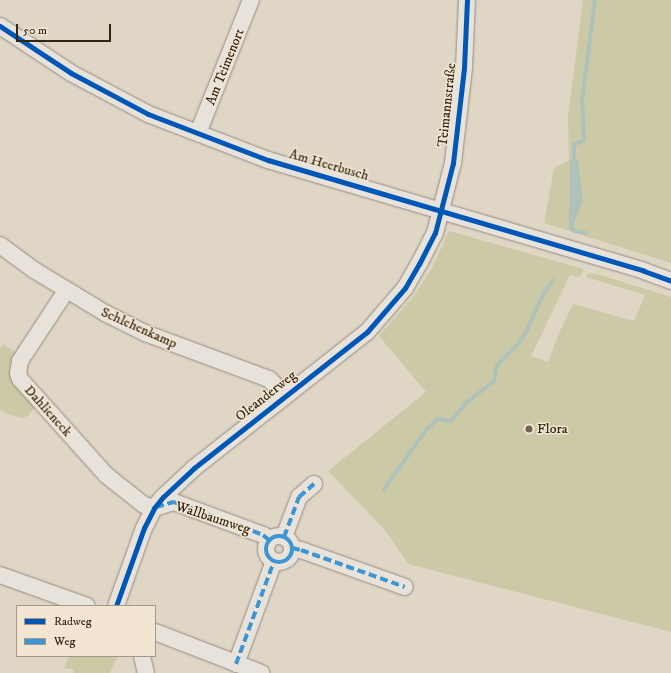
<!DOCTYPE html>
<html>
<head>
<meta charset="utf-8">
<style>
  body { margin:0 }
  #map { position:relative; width:671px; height:673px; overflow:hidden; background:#e0d6c6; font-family:"IM FELL DW Pica",serif }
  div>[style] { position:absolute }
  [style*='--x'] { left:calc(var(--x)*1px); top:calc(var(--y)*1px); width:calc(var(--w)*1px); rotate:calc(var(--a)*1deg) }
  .green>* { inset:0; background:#ccc9a7 }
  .water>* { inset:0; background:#aec2b9 }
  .stream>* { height:4px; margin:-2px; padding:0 2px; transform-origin:2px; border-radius:2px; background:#aec2b9 }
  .roads { filter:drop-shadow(0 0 1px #948c81) drop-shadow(0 0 1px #948c81) }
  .minor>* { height:16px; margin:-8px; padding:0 8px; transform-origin:8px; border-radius:8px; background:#e7e2da }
  .minor>.ring { margin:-8px; padding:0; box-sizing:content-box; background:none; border:16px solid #e7e2da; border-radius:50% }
  .quiet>* { height:4px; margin-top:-2px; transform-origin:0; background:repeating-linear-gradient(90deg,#3d95d3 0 8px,transparent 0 12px) }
  .quiet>.ring { margin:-2px; padding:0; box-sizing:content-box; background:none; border:4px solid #3d95d3; border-radius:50% }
  .cycleway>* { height:5px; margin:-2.5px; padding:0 2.5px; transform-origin:2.5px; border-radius:2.5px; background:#0057b8 }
  .dots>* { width:11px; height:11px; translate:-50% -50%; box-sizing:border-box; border:2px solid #f2e6d3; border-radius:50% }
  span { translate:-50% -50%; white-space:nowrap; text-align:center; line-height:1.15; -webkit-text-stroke:3px #f2e6d3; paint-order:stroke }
  .street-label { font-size:14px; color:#342413 }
  .poi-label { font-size:14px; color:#342413 }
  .left { translate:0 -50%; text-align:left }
  .legend { position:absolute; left:16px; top:605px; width:140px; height:52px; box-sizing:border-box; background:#f2e6d3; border:1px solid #a69886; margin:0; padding:5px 7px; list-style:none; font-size:12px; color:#342413 }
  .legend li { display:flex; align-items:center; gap:8px; height:20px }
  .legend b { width:20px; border:1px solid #a69886 }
  .scale { position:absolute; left:16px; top:24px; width:95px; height:18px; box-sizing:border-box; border:2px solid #342413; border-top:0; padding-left:5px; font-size:12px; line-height:14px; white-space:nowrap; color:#342413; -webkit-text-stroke:3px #f2e6d3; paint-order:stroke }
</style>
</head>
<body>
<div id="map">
  <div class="green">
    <div style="clip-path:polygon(583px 0,671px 0,671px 263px,544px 223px,554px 168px,569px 160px,568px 117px)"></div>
    <div style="clip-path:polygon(449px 231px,584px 269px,580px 277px,570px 275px,531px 356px,548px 362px,560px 331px,573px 304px,634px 321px,645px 295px,586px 277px,588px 273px,597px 274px,671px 297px,671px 632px,408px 564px,385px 530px,328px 471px,426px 392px,379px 336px,416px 293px,432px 268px)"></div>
    <div style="clip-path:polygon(3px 344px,16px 353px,12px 360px,11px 370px,36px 406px,28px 416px,22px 418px,8px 414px,0 410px,0 348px)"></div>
    <div style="clip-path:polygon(69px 656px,118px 656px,110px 673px,73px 673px,74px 670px,64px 668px)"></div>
  </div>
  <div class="water">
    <div style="clip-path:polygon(574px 153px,578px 161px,583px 200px,574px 224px,571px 227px,569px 223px,570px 161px)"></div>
  </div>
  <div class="stream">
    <div style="--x:574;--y:158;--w:14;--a:-90"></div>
    <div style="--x:574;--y:144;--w:9;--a:-18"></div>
    <div style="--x:583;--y:141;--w:4;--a:-76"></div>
    <div style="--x:584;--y:137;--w:36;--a:-93"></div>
    <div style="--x:582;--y:101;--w:102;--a:-82.7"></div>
    <div style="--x:572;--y:222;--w:5;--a:101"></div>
    <div style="--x:571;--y:227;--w:5;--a:53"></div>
    <div style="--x:574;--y:231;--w:12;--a:9"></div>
    <div style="--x:384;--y:489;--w:72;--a:-54.6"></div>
    <div style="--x:426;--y:430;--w:16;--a:-43"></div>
    <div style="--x:438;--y:419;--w:13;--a:9"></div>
    <div style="--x:451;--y:421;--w:25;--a:-50"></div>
    <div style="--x:467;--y:402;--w:34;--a:-38"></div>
    <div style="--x:494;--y:381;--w:16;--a:-79"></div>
    <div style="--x:497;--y:365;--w:30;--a:-45"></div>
    <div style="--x:518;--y:344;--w:17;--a:-57"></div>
    <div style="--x:527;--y:330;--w:37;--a:-66"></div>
    <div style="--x:542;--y:296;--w:19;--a:-55"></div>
  </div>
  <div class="roads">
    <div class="minor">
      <div style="--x:0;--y:26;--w:85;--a:33.5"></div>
      <div style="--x:71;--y:73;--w:87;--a:28"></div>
      <div style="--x:148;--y:114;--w:129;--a:21"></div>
      <div style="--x:268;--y:160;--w:392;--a:16.4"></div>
      <div style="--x:644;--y:271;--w:29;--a:20"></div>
      <div style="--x:198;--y:133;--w:143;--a:-68.3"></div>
      <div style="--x:0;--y:245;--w:42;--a:36.3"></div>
      <div style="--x:34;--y:270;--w:83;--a:31.2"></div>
      <div style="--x:105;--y:313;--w:45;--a:26.6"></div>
      <div style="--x:145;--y:333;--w:132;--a:20.4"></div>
      <div style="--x:269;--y:379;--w:23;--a:45"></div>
      <div style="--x:66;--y:291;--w:84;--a:123.3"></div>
      <div style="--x:20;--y:361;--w:12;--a:99"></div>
      <div style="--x:18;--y:373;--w:6;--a:72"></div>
      <div style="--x:20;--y:379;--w:129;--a:48.1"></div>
      <div style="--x:106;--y:475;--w:48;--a:38.3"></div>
      <div style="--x:144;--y:505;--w:10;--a:17"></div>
      <div style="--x:154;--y:508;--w:21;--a:-17"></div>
      <div style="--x:174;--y:502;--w:95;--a:20.3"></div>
      <div style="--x:263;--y:535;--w:8;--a:40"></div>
      <div class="ring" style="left:266px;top:536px;width:10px;height:10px"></div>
      <div style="--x:284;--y:537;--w:43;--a:-69.4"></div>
      <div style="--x:299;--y:497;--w:20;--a:-41"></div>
      <div style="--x:292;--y:548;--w:9;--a:13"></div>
      <div style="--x:301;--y:550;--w:110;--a:19.6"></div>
      <div style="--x:0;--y:575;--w:92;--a:19.6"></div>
      <div style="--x:116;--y:606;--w:83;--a:-70.3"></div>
      <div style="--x:144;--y:528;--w:22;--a:-63"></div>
      <div style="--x:154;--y:508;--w:14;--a:-51"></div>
      <div style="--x:163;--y:497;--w:42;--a:-43.1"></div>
      <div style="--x:194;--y:468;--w:220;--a:-38.2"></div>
      <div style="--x:367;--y:332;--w:58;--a:-49.2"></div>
      <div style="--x:405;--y:288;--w:28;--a:-60"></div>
      <div style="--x:419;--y:264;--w:35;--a:-63"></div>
      <div style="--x:435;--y:233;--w:72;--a:-75.6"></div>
      <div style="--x:453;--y:163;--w:96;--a:-83.4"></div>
      <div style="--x:464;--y:68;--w:68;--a:-87.5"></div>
      <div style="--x:155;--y:632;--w:114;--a:21.1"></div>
      <div style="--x:142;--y:656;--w:17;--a:77"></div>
      <div style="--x:236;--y:664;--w:110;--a:-69.7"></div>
    </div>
  </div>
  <div class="quiet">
    <div style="--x:156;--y:507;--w:19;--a:-16"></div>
    <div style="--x:174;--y:502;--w:95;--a:20.3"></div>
    <div style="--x:263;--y:535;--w:8;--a:40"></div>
    <div class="ring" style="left:266px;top:536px;width:22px;height:22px"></div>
    <div style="--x:284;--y:537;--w:43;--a:-69.4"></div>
    <div style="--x:299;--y:497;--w:20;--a:-41"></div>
    <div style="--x:292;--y:548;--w:9;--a:13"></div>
    <div style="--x:301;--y:550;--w:110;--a:19.6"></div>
    <div style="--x:236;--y:664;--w:110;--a:-69.7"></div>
  </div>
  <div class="cycleway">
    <div style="--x:0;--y:26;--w:85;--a:33.5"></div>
    <div style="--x:71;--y:73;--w:87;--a:28"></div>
    <div style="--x:148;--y:114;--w:129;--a:21"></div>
    <div style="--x:268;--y:160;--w:392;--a:16.4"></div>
    <div style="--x:644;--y:271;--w:29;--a:20"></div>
    <div style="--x:116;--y:606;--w:83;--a:-70.3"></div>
    <div style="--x:144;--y:528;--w:22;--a:-63"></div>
    <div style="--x:154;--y:508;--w:14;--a:-51"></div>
    <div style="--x:163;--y:497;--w:42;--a:-43.1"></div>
    <div style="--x:194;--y:468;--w:220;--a:-38.2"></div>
    <div style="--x:367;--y:332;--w:58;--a:-49.2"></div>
    <div style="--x:405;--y:288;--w:28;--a:-60"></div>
    <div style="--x:419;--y:264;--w:35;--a:-63"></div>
    <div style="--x:435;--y:233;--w:72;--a:-75.6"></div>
    <div style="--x:453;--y:163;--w:96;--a:-83.4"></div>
    <div style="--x:464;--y:68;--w:68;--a:-87.5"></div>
  </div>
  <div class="dots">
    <div style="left:529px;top:429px;background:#706252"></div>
  </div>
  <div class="street-label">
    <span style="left:225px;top:67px;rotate:-68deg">Am Teimenort</span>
    <span style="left:447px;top:105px;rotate:-84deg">Teimannstraße</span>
    <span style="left:329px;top:165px;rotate:16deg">Am Heerbusch</span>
    <span style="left:139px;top:328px;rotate:24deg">Schlehenkamp</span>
    <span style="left:266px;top:396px;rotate:-38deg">Oleanderweg</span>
    <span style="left:48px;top:411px;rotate:48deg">Dahlieneck</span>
    <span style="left:213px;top:518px;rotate:18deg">Wallbaumweg</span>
  </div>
  <div class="poi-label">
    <span class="left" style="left:537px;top:429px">Flora</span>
  </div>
  <ul class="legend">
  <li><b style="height:5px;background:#0057b8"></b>Radweg</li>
  <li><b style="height:5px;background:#3d95d3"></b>Weg</li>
  </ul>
  <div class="scale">50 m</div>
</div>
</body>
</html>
